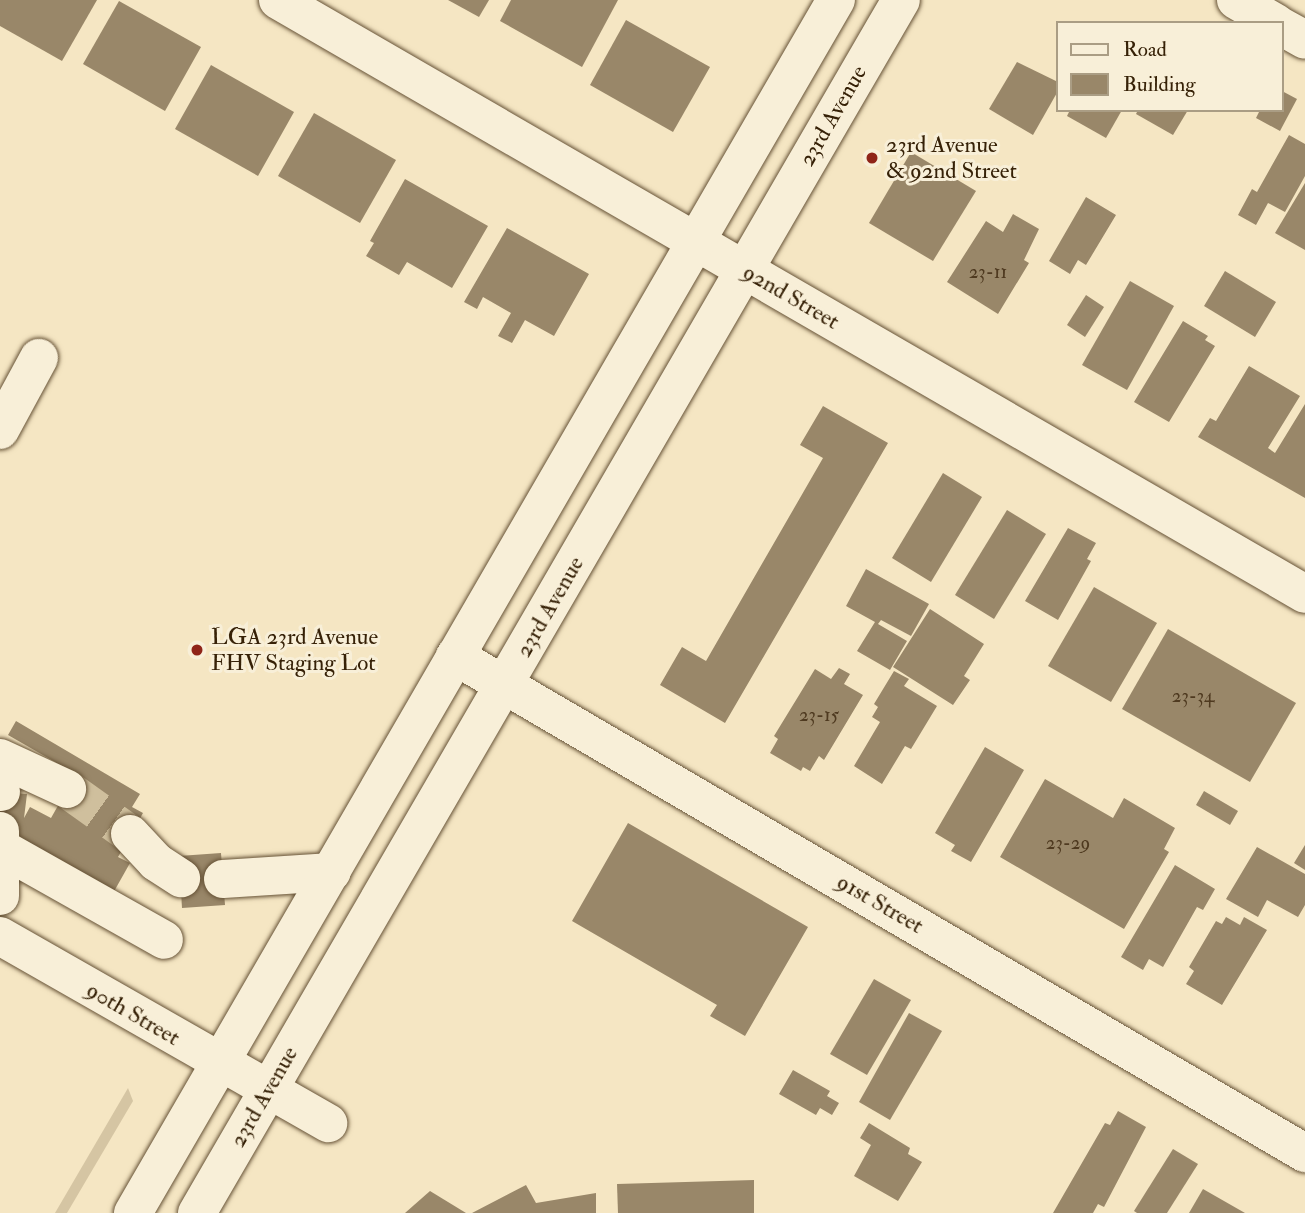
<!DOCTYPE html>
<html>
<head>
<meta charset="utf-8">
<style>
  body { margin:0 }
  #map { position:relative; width:1305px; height:1213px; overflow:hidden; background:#f5e6c3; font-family:"IM FELL Double Pica",serif }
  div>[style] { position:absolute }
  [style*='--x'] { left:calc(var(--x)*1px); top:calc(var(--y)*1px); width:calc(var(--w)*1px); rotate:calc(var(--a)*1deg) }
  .green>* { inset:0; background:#d5c5a3 }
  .building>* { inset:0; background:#998769 }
  .minor-tunnel>* { height:38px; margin-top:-19px; transform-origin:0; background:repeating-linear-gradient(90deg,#cfbf9d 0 38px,transparent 0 57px) }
  .roads { filter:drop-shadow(0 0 2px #665236) drop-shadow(0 0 2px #665236) }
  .minor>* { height:38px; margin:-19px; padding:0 19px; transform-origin:19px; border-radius:19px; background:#f8efd8 }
  .dots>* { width:19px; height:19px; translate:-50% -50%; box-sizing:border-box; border:4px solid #f8efd8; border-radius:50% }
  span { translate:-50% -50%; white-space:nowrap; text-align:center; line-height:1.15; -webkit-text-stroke:6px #f8efd8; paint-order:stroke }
  .number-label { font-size:19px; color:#4f3a20 }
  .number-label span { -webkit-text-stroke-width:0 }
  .street-label { font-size:23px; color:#362107 }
  .poi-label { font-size:23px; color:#362107 }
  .left { translate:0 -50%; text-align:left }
  .legend { position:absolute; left:1056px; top:21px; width:228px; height:91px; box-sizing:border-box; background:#f8efd8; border:2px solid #aa9d84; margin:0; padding:9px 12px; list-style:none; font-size:21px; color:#362107 }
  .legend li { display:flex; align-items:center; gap:14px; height:35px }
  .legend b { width:35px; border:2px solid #aa9d84 }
</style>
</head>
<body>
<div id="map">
  <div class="green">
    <div style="clip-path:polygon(128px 1088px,133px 1101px,67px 1213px,55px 1213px)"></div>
  </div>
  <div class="building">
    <div style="clip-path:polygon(0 0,97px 0,62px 61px,0 26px)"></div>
    <div style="clip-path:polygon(448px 0,489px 0,479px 17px)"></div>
    <div style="clip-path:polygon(511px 0,618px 0,582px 67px,500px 21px)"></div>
    <div style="clip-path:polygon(119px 1px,201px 47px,165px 111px,83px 64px)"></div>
    <div style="clip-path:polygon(626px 20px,710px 67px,673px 132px,590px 85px)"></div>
    <div style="clip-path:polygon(1017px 62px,1058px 82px,1058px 91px,1033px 135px,989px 109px)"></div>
    <div style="clip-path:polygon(211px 65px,294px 112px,258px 176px,175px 129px)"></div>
    <div style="clip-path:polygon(1282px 91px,1297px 99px,1280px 131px,1256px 118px,1260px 110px,1282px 110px)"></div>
    <div style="clip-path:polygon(1070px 110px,1122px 110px,1106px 138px,1067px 116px)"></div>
    <div style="clip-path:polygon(1138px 110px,1188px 110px,1173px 135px,1136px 114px)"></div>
    <div style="clip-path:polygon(314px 113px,396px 160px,360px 223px,278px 176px)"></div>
    <div style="clip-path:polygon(1289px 135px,1305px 144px,1305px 176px,1285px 212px,1268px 203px,1256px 225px,1238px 215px,1252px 189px,1257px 192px)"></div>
    <div style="clip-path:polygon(911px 152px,976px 191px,933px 261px,869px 223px)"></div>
    <div style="clip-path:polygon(405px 179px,488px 226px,452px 288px,407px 262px,399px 275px,366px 256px,374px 243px,370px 241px)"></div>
    <div style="clip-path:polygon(1305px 183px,1305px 250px,1275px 233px)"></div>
    <div style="clip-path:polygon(1086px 197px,1116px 215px,1086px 265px,1078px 260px,1070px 274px,1049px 261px)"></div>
    <div style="clip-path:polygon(1013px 214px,1039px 229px,1024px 260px,1029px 263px,998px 314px,947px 282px,986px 221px,1003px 232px)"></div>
    <div style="clip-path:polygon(507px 228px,589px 274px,554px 336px,525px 320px,512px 343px,498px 336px,511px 313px,483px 297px,477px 309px,464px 302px)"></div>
    <div style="clip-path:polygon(1225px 271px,1276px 302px,1255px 337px,1204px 306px)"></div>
    <div style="clip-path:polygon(1130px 281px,1174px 306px,1127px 390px,1082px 365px)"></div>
    <div style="clip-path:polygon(1086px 295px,1104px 307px,1085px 337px,1067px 325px)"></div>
    <div style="clip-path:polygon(1183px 321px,1208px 336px,1205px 340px,1215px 346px,1169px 422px,1134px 402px)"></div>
    <div style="clip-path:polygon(1249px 366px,1300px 396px,1268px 448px,1275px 453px,1305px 404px,1305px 498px,1198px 437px,1210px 418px,1216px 421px)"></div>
    <div style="clip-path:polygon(823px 406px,888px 443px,725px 723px,660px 685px,682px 647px,706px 661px,823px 458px,800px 445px)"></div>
    <div style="clip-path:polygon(943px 473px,982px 497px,931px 582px,892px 558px)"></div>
    <div style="clip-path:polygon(1007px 510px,1046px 534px,994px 619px,955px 595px)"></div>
    <div style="clip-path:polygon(1068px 528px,1096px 543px,1087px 559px,1091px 561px,1058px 620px,1025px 601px)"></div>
    <div style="clip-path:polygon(866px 569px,929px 604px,911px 636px,881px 620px,878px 624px,907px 641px,890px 670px,857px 651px,875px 622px,846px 606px)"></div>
    <div style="clip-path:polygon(1094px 587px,1157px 623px,1111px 702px,1048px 666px)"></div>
    <div style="clip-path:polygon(930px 609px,984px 644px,964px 676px,970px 680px,953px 705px,893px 667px)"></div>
    <div style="clip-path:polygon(1168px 629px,1296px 703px,1250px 782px,1122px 709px)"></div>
    <div style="clip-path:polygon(839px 668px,850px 674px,844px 684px,863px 695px,824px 760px,819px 756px,810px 771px,803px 767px,801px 771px,770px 753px,778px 739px,774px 736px,815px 669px,831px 679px)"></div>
    <div style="clip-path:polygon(894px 671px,909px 679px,904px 686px,937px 706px,911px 749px,905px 746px,882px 784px,854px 766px,880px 722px,872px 717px,878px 707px,874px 704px)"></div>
    <div style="clip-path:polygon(16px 721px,140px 794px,132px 807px,143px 813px,118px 857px,130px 863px,112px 895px,0 831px,0 792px,27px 794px,24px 818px,30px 807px,51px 818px,76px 774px,8px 735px)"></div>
    <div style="clip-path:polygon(985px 747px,1024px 770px,971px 862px,951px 851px,955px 845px,935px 833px)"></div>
    <div style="clip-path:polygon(1045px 779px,1113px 818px,1124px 798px,1175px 828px,1164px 849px,1169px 852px,1124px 929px,1000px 857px)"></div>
    <div style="clip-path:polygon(1204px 791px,1238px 811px,1230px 825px,1196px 805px)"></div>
    <div style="clip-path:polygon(628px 823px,808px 927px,745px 1036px,710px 1016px,717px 1005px,572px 921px)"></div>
    <div style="clip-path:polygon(1305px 845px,1305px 870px,1294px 863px)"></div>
    <div style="clip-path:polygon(1257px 847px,1305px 874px,1305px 905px,1298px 917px,1267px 900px,1258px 917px,1226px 899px)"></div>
    <div style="clip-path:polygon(221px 853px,225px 905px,182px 908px,179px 856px)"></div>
    <div style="clip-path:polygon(1175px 865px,1215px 889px,1203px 910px,1197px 907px,1163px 967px,1149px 959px,1143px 970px,1121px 957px)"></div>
    <div style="clip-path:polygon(1226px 917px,1240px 925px,1244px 917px,1267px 930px,1222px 1005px,1186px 984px,1194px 971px,1189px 967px,1216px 921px,1222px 924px)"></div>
    <div style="clip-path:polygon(874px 979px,911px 1000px,867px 1075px,830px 1054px)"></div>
    <div style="clip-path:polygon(909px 1013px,942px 1031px,890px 1120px,859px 1102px)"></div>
    <div style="clip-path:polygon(793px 1070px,830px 1091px,827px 1096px,839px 1103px,832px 1115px,820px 1108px,816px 1115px,779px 1094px)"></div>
    <div style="clip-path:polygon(1118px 1111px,1146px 1127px,1104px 1207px,1098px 1204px,1093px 1213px,1053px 1213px,1105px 1123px,1110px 1125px)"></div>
    <div style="clip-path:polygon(869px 1123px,910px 1148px,908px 1154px,922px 1162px,898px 1201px,854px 1176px,871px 1145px,860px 1138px)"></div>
    <div style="clip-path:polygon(1173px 1149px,1198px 1164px,1167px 1213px,1137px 1213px,1134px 1211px)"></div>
    <div style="clip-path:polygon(754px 1180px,754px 1213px,618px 1213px,617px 1184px)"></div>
    <div style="clip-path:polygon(526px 1185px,536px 1203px,596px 1193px,596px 1213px,472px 1213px)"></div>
    <div style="clip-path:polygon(1203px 1189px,1245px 1213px,1189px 1213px)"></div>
    <div style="clip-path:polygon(430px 1191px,466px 1213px,405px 1213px)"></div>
  </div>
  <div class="minor-tunnel">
    <div style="--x:67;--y:789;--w:77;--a:35.5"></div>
  </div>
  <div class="roads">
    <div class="minor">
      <div style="--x:278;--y:0;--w:1186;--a:30.04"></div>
      <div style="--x:1236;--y:0;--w:46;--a:29.9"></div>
      <div style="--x:1282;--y:27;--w:26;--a:29"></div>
      <div style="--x:0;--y:430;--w:82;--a:-61.6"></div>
      <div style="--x:455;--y:656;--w:985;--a:30.32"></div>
      <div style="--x:0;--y:758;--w:74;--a:24.8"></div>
      <div style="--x:0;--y:788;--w:4;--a:76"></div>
      <div style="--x:130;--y:834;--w:38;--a:47"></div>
      <div style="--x:156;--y:862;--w:30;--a:33"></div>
      <div style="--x:1;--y:848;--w:187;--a:29.4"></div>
      <div style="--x:223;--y:879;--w:109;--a:-3.7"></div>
      <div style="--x:0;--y:896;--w:65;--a:-90"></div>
      <div style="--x:0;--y:936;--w:378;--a:29.7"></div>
      <div style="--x:133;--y:1213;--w:1402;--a:-59.91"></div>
      <div style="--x:197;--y:1213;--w:1402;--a:-59.87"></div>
    </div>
  </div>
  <div class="dots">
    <div style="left:872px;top:158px;background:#8f2418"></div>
    <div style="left:197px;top:650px;background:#8f2418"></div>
  </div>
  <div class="number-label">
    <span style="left:988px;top:273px">23-11</span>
    <span style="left:1193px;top:697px">23-34</span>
    <span style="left:819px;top:716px">23-15</span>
    <span style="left:1068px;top:844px">23-29</span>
  </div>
  <div class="street-label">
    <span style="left:833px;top:116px;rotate:-60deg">23rd Avenue</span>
    <span style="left:791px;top:297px;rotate:30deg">92nd Street</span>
    <span style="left:550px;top:607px;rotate:-60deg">23rd Avenue</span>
    <span style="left:880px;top:904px;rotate:30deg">91st Street</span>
    <span style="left:133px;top:1014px;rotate:30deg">90th Street</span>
    <span style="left:264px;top:1097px;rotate:-60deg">23rd Avenue</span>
  </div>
  <div class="poi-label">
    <span class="left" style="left:886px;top:158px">23rd Avenue<br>&amp; 92nd Street</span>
    <span class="left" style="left:211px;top:650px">LGA 23rd Avenue<br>FHV Staging Lot</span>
  </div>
  <ul class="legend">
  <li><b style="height:9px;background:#f8efd8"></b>Road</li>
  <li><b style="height:19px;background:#998769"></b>Building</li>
  </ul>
</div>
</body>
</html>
